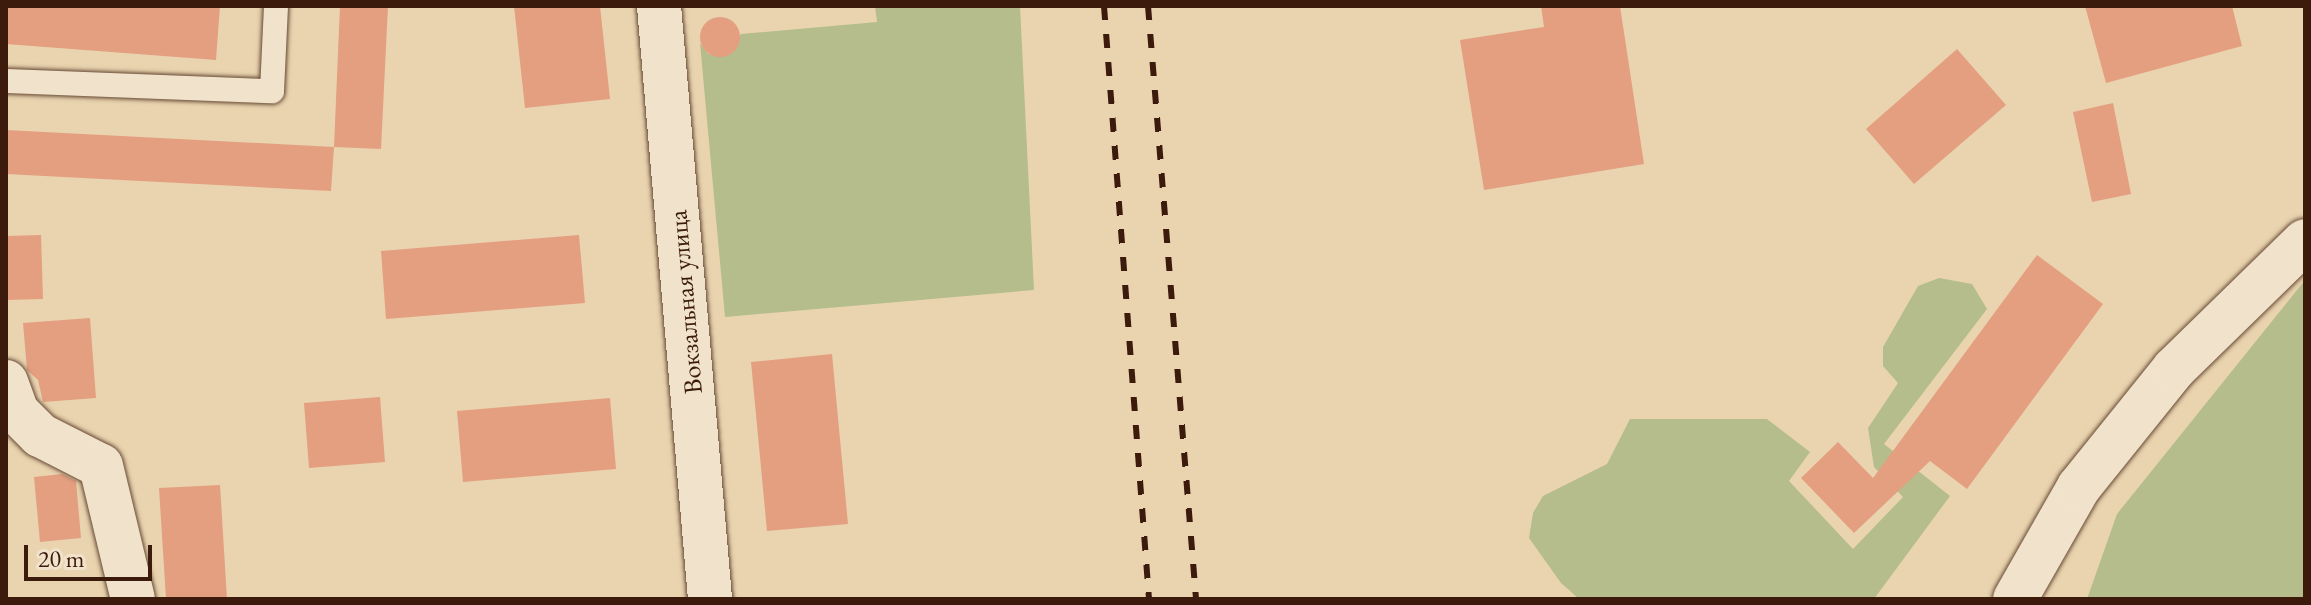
<!DOCTYPE html>
<html>
<head>
<meta charset="utf-8">
<style>
  body { margin:0 }
  #map { position:relative; width:2311px; height:605px; overflow:hidden; background:#e9d4af; font-family:"EB Garamond",serif }
  div>[style] { position:absolute }
  [style*='--x'] { left:calc(var(--x)*1px); top:calc(var(--y)*1px); width:calc(var(--w)*1px); rotate:calc(var(--a)*1deg) }
  .green>* { inset:0; background:#b5bd8c }
  .building>* { inset:0; background:#e49f80 }
  .round { border-radius:50% }
  .roads { filter:drop-shadow(0 0 2px #674935) drop-shadow(0 0 2px #674935) }
  .service>* { height:24px; margin:-12px; padding:0 12px; transform-origin:12px; border-radius:12px; background:#f1e3cb }
  .minor>* { height:44px; margin:-22px; padding:0 22px; transform-origin:22px; border-radius:22px; background:#f1e3cb }
  .secondary>* { height:44px; margin:-22px; padding:0 22px; transform-origin:22px; border-radius:22px; background:#f1e3cb }
  .rail>* { height:6px; margin-top:-3px; transform-origin:0; background:repeating-linear-gradient(90deg,#3c1b0c 0 14px,transparent 0 28px) }
  span { translate:-50% -50%; white-space:nowrap; text-align:center; line-height:1.15; -webkit-text-stroke:6px #f1e3cb; paint-order:stroke }
  .street-label { font-size:26px; color:#3c1b0c }
  .frame { position:absolute; inset:0; border:8px solid #3c1b0c; pointer-events:none }
  .scale { position:absolute; left:24px; top:545px; width:128px; height:36px; box-sizing:border-box; border:4px solid #3c1b0c; border-top:0; padding-left:10px; font-size:24px; line-height:28px; white-space:nowrap; color:#3c1b0c; -webkit-text-stroke:6px #f1e3cb; paint-order:stroke }
</style>
</head>
<body>
<div id="map">
  <div class="green">
    <div style="clip-path:polygon(875px 6px,1020px 6px,1034px 290px,725px 317px,700px 43px,708px 54px,727px 56px,741px 34px,877px 22px)"></div>
    <div style="clip-path:polygon(1939px 278px,1972px 284px,1987px 309px,1884px 444px,1950px 496px,1874px 599px,1579px 599px,1561px 583px,1529px 538px,1533px 513px,1543px 496px,1607px 464px,1630px 419px,1767px 419px,1810px 452px,1789px 481px,1853px 549px,1903px 497px,1874px 467px,1868px 428px,1898px 383px,1883px 366px,1883px 347px,1918px 286px)"></div>
    <div style="clip-path:polygon(2305px 280px,2305px 599px,2087px 599px,2117px 514px)"></div>
  </div>
  <div class="building">
    <div style="clip-path:polygon(6px 6px,220px 6px,216px 60px,6px 44px)"></div>
    <div style="clip-path:polygon(340px 6px,388px 6px,381px 149px,334px 147px)"></div>
    <div style="clip-path:polygon(514px 6px,600px 6px,610px 99px,525px 108px)"></div>
    <div style="clip-path:polygon(1541px 6px,1620px 6px,1644px 164px,1484px 190px,1460px 40px,1544px 27px)"></div>
    <div style="clip-path:polygon(2085px 6px,2232px 6px,2242px 46px,2106px 83px)"></div>
    <div class="round" style="left:700px;top:17px;width:40px;height:40px"></div>
    <div style="clip-path:polygon(1957px 49px,2006px 105px,1914px 184px,1866px 129px)"></div>
    <div style="clip-path:polygon(2113px 103px,2131px 194px,2092px 202px,2073px 112px)"></div>
    <div style="clip-path:polygon(6px 130px,334px 147px,331px 191px,6px 174px)"></div>
    <div style="clip-path:polygon(41px 235px,43px 299px,6px 300px,6px 236px)"></div>
    <div style="clip-path:polygon(579px 235px,585px 303px,386px 319px,381px 251px)"></div>
    <div style="clip-path:polygon(2037px 255px,2103px 304px,1967px 489px,1930px 461px,1854px 533px,1801px 478px,1838px 442px,1873px 478px)"></div>
    <div style="clip-path:polygon(90px 318px,96px 398px,43px 402px,38px 380px,27px 370px,23px 323px)"></div>
    <div style="clip-path:polygon(832px 354px,848px 524px,767px 531px,751px 362px)"></div>
    <div style="clip-path:polygon(380px 397px,385px 462px,309px 468px,304px 403px)"></div>
    <div style="clip-path:polygon(610px 398px,616px 469px,463px 482px,457px 411px)"></div>
    <div style="clip-path:polygon(62px 474px,76px 481px,81px 538px,40px 542px,34px 477px)"></div>
    <div style="clip-path:polygon(220px 485px,227px 599px,166px 599px,159px 488px)"></div>
  </div>
  <div class="roads">
    <div class="service">
      <div style="--x:6;--y:81;--w:266;--a:2.2"></div>
      <div style="--x:272;--y:91;--w:85;--a:-87.3"></div>
    </div>
    <div class="minor">
      <div style="--x:659;--y:6;--w:595;--a:85.08"></div>
      <div style="--x:6;--y:382;--w:32;--a:70"></div>
      <div style="--x:17;--y:412;--w:33;--a:45"></div>
      <div style="--x:40;--y:435;--w:68;--a:26.9"></div>
      <div style="--x:101;--y:466;--w:137;--a:76.5"></div>
    </div>
    <div class="secondary">
      <div style="--x:2015;--y:599;--w:129;--a:-60.3"></div>
      <div style="--x:2079;--y:487;--w:151;--a:-51.2"></div>
      <div style="--x:2174;--y:369;--w:183;--a:-44.3"></div>
    </div>
  </div>
  <div class="rail">
    <div style="--x:1104;--y:6;--w:595;--a:85.66"></div>
    <div style="--x:1148;--y:6;--w:595;--a:85.37"></div>
  </div>
  <div class="street-label">
    <span style="left:686px;top:302px;rotate:-95deg">Вокзальная улица</span>
  </div>
  <div class="frame"></div>
  <div class="scale">20 m</div>
</div>
</body>
</html>
